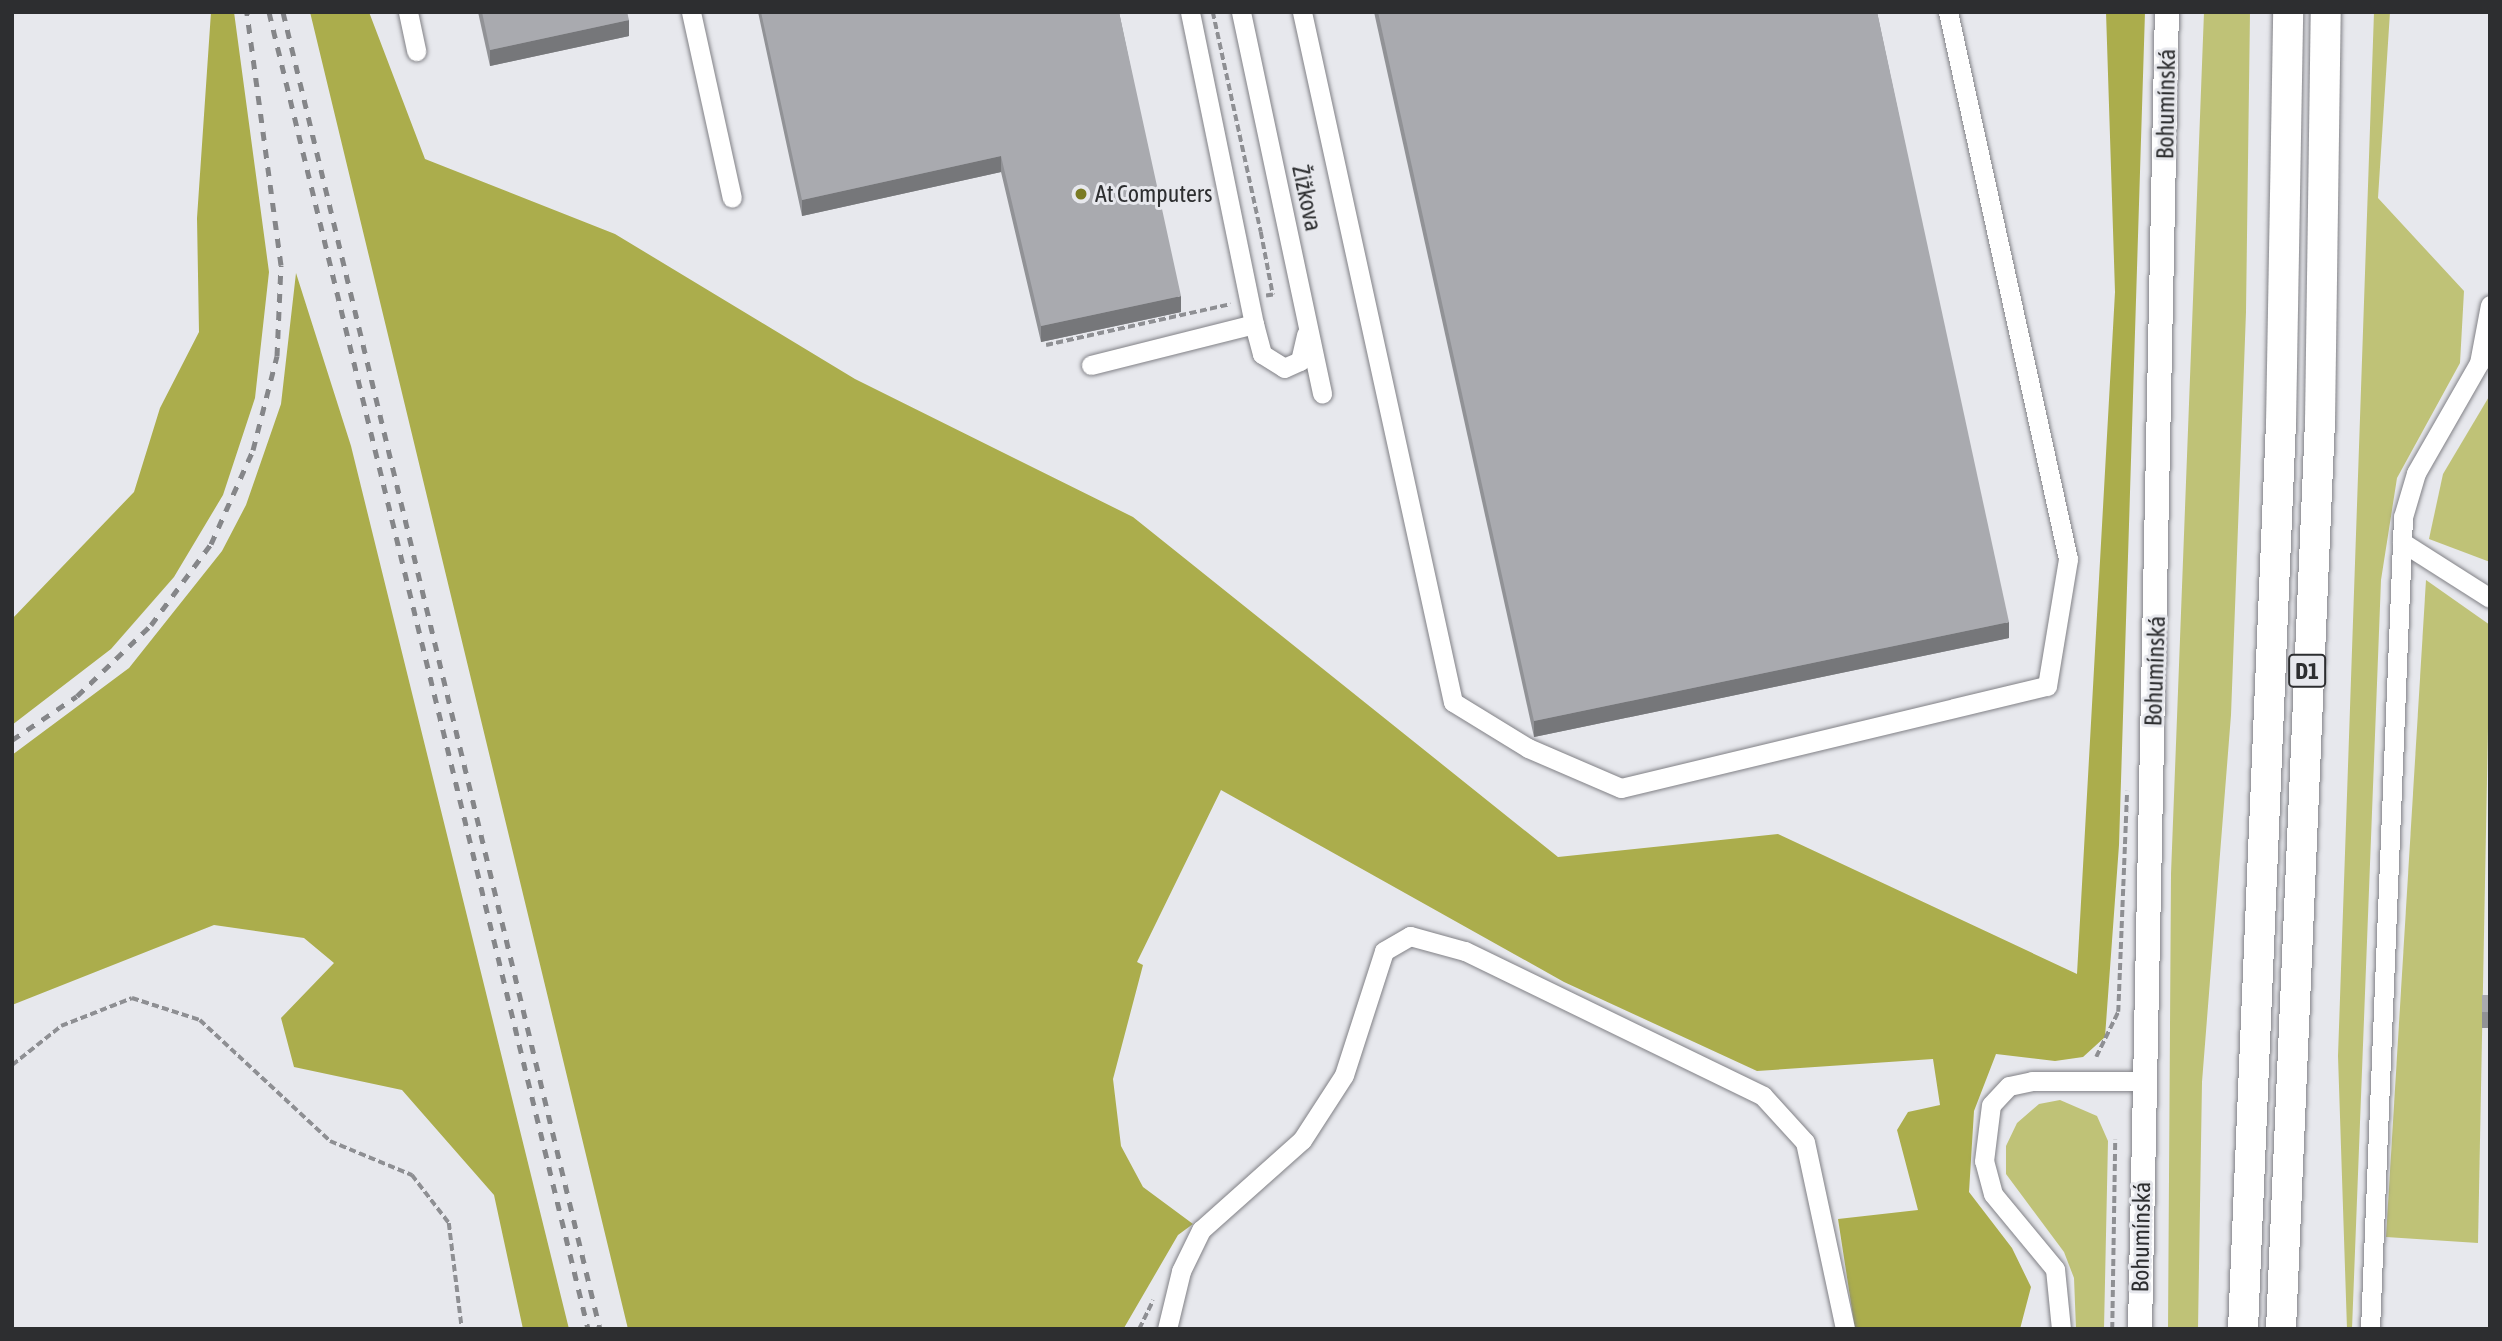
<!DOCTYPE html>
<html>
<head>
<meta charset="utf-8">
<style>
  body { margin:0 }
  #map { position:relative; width:2502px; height:1341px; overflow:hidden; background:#e7e8ed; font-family:"Asap Condensed",sans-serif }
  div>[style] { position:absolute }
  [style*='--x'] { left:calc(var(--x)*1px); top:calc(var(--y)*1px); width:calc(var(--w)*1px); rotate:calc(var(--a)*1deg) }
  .green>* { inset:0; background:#bfc277 }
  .forest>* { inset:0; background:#abad4c }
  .path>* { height:3.5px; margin-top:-1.75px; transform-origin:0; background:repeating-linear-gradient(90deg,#8e8f93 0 7px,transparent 0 10.5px) }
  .roads { filter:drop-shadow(0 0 2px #818186) drop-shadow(0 0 2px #818186) }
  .minor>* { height:19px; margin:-9.5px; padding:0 9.5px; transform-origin:9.5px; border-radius:9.5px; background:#fff }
  .major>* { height:24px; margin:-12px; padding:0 12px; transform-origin:12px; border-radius:12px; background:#fff }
  .highway>* { height:30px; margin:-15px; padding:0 15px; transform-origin:15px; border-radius:15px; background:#fff }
  .rail>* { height:5px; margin-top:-2.5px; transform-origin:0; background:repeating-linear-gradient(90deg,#858689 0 9px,transparent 0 18px) }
  .wall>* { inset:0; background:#919296 }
  .shaded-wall>* { inset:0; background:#76777a }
  .building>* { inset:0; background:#a9aaaf }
  .dots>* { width:19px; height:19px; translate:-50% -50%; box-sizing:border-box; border:4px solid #e7e8ed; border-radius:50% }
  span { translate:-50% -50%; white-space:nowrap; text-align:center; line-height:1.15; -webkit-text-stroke:6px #e7e8ed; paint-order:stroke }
  .shield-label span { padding:2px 5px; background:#e7e8ed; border:2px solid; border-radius:5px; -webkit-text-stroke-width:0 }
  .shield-label { font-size:23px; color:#2d2e30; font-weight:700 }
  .street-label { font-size:24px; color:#2d2e30 }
  .poi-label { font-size:24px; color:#2d2e30 }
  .left { translate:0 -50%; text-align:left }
  .frame { position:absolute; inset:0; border:14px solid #2d2e30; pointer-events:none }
</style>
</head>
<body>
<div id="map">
  <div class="green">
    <div style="clip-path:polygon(2204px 12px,2250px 12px,2246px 312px,2231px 715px,2202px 1082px,2198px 1329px,2168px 1329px,2171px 874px)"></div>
    <div style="clip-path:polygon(2374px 12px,2390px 12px,2378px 198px,2464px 291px,2460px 363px,2397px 478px,2381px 580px,2352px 1329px,2347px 1329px,2338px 1056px)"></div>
    <div style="clip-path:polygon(2490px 395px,2490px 562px,2429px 539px,2443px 474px)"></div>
    <div style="clip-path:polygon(2426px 580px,2490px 625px,2478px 1243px,2386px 1237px)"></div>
    <div style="clip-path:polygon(2060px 1100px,2097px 1116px,2108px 1141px,2104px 1329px,2076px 1329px,2074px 1278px,2064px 1252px,2006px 1174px,2006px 1146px,2017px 1123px,2039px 1104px)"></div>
  </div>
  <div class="forest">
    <div style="clip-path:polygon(211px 12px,234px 12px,269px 272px,255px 398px,223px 495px,174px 577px,111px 649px,12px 725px,12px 619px,134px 492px,160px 408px,199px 332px,197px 218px)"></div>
    <div style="clip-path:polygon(310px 12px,369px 12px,425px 159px,615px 234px,855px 379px,1133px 517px,1558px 857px,1778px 834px,2077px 974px,2115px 292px,2106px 12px,2145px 12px,2119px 845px,2105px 1037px,2083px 1057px,2055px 1061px,1996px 1054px,1974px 1111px,1969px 1192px,2012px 1248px,2031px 1287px,2020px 1329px,1855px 1329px,1838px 1219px,1918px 1210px,1897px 1130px,1908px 1112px,1940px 1105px,1933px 1059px,1757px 1071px,1564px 982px,1221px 790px,1137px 962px,1143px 965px,1113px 1079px,1121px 1146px,1143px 1187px,1193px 1224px,1178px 1235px,1124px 1328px,628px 1329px)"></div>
    <div style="clip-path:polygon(296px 273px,351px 446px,569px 1329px,523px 1329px,494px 1195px,402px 1090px,294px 1067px,281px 1018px,334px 963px,304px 938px,214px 925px,12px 1005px,12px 755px,129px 668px,222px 551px,246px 505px,281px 404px)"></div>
  </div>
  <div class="path">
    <div style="--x:1213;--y:12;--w:225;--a:77.7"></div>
    <div style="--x:1261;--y:232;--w:64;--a:79.2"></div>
    <div style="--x:1273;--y:295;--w:7;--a:172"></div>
    <div style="--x:1046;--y:345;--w:189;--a:-12.5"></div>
    <div style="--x:2096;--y:1057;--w:50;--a:-63.9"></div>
    <div style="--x:2118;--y:1012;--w:221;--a:-87.7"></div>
    <div style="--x:12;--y:1065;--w:63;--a:-38.5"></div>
    <div style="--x:61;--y:1026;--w:76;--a:-21.5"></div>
    <div style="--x:132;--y:998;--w:71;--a:17.9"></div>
    <div style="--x:200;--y:1020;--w:178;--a:42.9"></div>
    <div style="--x:330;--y:1141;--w:89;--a:22.5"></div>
    <div style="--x:412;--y:1175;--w:61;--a:52.4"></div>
    <div style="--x:449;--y:1223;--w:107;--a:83"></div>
    <div style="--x:1139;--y:1329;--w:32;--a:-64"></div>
    <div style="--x:2112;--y:1329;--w:189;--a:-89.1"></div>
  </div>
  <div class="roads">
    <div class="minor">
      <div style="--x:408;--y:12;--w:40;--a:78"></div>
      <div style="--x:691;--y:12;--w:190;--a:77.6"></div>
      <div style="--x:1241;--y:12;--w:390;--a:78"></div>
      <div style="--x:1302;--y:12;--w:706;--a:77.66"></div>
      <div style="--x:1453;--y:702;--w:88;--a:31.5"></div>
      <div style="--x:1528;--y:748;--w:101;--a:23.3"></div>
      <div style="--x:1621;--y:788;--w:438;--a:-13.5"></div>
      <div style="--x:2047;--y:686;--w:129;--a:-80.6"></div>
      <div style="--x:2068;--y:559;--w:560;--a:-102.37"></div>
      <div style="--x:1254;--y:324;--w:31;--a:75"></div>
      <div style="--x:1262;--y:354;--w:26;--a:32"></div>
      <div style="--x:1284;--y:368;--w:17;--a:-24"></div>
      <div style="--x:1300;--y:361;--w:27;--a:-77"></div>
      <div style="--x:1091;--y:365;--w:168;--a:-14.1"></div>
      <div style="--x:1254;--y:324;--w:318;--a:-101.6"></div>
      <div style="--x:2402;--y:542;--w:104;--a:32.5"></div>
      <div style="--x:1167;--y:1329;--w:60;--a:-76.4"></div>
      <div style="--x:1181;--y:1271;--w:46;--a:-64"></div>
      <div style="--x:1201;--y:1230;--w:135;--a:-41.7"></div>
      <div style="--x:1302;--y:1140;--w:77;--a:-57.1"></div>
      <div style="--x:1344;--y:1075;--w:130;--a:-72.1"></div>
      <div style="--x:1384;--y:951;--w:30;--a:-30"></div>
      <div style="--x:1410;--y:936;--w:57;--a:15.3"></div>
      <div style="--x:1465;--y:951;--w:331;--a:25.9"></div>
      <div style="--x:1763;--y:1096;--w:62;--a:47.6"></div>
      <div style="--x:1805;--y:1142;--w:191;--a:77.9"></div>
      <div style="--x:2061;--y:1329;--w:60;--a:-95.7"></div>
      <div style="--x:2055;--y:1269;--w:97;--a:-129.6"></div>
      <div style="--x:1993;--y:1194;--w:34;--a:-105"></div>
      <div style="--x:1984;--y:1161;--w:56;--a:-82.9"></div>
      <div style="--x:1991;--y:1105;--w:26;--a:-47"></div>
      <div style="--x:2009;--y:1086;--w:24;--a:-12"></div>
      <div style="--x:2032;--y:1081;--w:111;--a:0"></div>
      <div style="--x:2370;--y:1329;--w:813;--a:-87.67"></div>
      <div style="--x:2403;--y:517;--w:46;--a:-73.5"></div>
      <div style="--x:2416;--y:473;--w:127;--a:-60.2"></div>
      <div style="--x:2479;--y:363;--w:59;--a:-79.3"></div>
    </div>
    <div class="major">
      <div style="--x:2140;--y:1329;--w:1317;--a:-88.83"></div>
    </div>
    <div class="highway">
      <div style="--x:2243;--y:1329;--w:906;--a:-87.6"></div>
      <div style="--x:2281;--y:424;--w:412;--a:-89"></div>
      <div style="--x:2281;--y:1329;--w:908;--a:-87.54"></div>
      <div style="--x:2320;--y:422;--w:410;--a:-89.2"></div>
    </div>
  </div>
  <div class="rail">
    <div style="--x:269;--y:12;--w:1355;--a:76.38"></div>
    <div style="--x:283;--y:12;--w:1355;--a:76.47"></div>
    <div style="--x:12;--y:740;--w:78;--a:-34.1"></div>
    <div style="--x:77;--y:696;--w:103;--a:-43.8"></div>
    <div style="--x:151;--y:625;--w:101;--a:-53.5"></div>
    <div style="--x:211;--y:544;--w:103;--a:-65.9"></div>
    <div style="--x:253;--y:450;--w:97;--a:-75.7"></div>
    <div style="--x:277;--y:356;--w:91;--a:-87.5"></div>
    <div style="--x:281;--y:265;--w:255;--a:-97.7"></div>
  </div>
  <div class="wall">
    <div style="clip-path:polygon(478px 12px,627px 12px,629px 36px,490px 66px)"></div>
    <div style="clip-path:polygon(758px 12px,1119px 12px,1181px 312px,1041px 342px,1001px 172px,802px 216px)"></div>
    <div style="clip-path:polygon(1374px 12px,1877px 12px,2009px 638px,1534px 737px)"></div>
    <div style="clip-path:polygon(2482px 995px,2490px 995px,2490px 1028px,2482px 1028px)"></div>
  </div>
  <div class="shaded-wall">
    <div style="clip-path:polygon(629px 20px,629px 36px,490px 66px,490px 50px)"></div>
    <div style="clip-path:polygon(1001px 156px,1001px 172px,802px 216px,802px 200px)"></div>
    <div style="clip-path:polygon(1181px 296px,1181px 312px,1041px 342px,1041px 326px)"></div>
    <div style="clip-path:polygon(2009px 622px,2009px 638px,1534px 737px,1534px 721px)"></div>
  </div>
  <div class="building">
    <div style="clip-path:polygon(482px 12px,627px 12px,629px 20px,490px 50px)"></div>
    <div style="clip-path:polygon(761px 12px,1119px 12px,1181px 296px,1041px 326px,1001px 156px,802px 200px)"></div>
    <div style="clip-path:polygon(1378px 12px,1877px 12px,2009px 622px,1534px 721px)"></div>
    <div style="clip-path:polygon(2482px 995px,2490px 995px,2490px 1012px,2482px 1012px)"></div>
  </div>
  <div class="dots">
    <div style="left:1081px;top:194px;background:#7a7b24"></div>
  </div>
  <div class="shield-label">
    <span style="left:2307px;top:671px">D1</span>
  </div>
  <div class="street-label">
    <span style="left:2166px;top:104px;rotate:-89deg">Bohumínská</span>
    <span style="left:1307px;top:198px;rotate:78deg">Žižkova</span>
    <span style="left:2155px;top:671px;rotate:-88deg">Bohumínská</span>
    <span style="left:2141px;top:1237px;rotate:-89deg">Bohumínská</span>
  </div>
  <div class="poi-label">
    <span class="left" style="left:1095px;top:194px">At Computers</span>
  </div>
  <div class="frame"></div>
</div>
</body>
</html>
